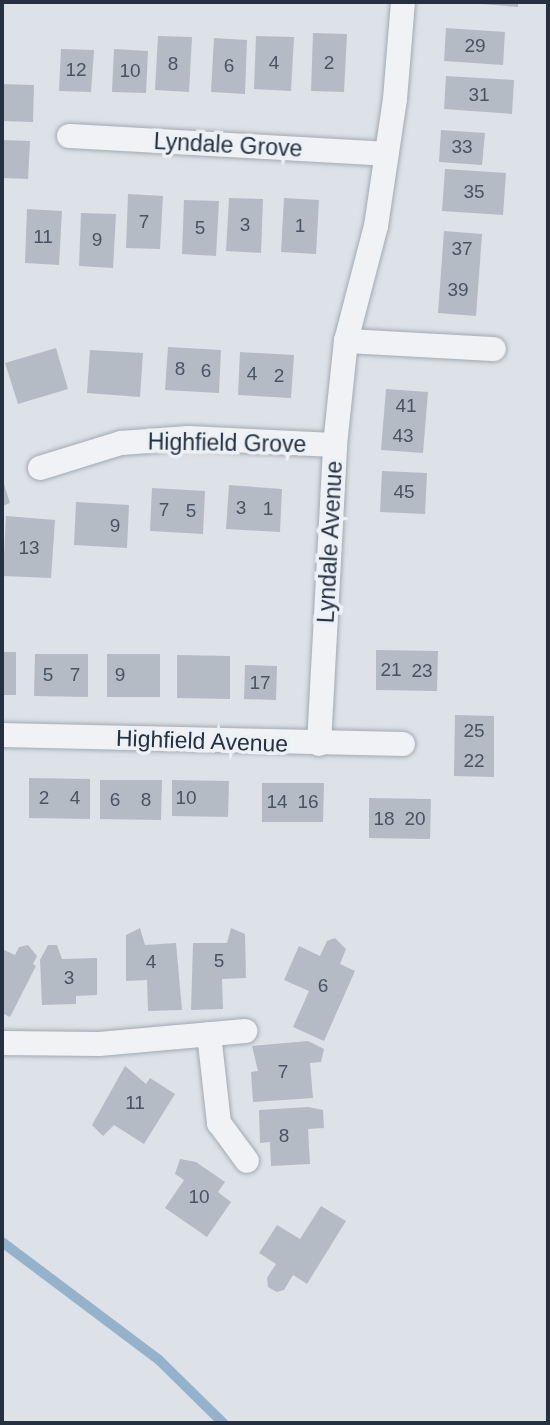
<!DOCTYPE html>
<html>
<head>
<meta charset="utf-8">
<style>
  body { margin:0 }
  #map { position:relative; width:550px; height:1425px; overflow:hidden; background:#dde2e8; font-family:Helvetica,sans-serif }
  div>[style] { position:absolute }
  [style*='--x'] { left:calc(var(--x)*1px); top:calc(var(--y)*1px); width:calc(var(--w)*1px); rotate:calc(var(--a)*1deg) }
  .stream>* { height:10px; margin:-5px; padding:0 5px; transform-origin:5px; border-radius:5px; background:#94b2cb }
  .building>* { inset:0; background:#b4bbc5 }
  .roads { filter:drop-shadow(0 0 2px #a2a9b2) drop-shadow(0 0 2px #a2a9b2) }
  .street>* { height:24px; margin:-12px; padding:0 12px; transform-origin:12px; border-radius:12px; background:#f0f2f6 }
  span { translate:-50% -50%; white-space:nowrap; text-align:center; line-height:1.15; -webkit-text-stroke:7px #ecf1f6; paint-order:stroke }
  .number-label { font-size:19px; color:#495361 }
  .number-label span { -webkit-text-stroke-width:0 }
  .street-label { font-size:23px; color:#253040 }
  .frame { position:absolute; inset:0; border:4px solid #253040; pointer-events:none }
</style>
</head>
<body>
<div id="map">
  <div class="stream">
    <div style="--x:2;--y:1242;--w:196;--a:36.9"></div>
    <div style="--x:159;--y:1360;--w:90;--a:44.5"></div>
  </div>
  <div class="building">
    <div style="clip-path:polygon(457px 2px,518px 2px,518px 7px)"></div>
    <div style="clip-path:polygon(446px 28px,505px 32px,503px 65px,444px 61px)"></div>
    <div style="clip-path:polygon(313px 33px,347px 34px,344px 92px,311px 91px)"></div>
    <div style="clip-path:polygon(158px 36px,192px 37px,189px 92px,155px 90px)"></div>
    <div style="clip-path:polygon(256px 36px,294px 37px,291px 91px,254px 89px)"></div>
    <div style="clip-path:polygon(214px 38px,247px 40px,245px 94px,211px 92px)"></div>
    <div style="clip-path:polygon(61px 49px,94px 50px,91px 92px,59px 91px)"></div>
    <div style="clip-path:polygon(114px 49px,148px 51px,146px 93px,112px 92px)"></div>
    <div style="clip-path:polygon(446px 76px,514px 80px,512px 114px,444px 109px)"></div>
    <div style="clip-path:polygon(2px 84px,34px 85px,33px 122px,2px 121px)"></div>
    <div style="clip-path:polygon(441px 130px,485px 133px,482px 165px,439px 162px)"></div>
    <div style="clip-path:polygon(2px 140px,30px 141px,28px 179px,2px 178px)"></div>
    <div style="clip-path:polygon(445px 169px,506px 173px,503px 215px,442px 211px)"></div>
    <div style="clip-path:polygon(128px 194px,163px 196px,160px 249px,126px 248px)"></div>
    <div style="clip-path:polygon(229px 198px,263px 199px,261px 253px,226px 251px)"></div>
    <div style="clip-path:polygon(284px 198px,319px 200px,316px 254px,281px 252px)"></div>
    <div style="clip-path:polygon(184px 200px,219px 201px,216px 256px,182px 254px)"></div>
    <div style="clip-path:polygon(27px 209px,62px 211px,59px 265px,25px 263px)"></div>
    <div style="clip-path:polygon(81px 213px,116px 214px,113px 268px,79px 266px)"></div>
    <div style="clip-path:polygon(444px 231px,482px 234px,476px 316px,438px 313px)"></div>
    <div style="clip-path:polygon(168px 347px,221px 350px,219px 393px,165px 390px)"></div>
    <div style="clip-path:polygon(56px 348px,68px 389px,18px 404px,5px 363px)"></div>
    <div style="clip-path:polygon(90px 350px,143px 353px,140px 397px,87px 393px)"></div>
    <div style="clip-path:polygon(240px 352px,294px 355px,291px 398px,238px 395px)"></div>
    <div style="clip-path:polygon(386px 389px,428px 392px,423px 453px,381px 450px)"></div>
    <div style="clip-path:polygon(382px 471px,427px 473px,425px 514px,380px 512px)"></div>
    <div style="clip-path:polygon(2px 478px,10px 503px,2px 506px)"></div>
    <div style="clip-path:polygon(229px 485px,282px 489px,280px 532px,226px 529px)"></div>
    <div style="clip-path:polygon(152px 488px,205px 491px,203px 534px,150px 531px)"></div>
    <div style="clip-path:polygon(76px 502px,129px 505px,127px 548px,74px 545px)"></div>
    <div style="clip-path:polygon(6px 516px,55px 520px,51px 578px,3px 576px)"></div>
    <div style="clip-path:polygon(376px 650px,438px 651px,437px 691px,376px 690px)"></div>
    <div style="clip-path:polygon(2px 652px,16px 652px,16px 695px,2px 695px)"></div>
    <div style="clip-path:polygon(35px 654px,88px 654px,88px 697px,34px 696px)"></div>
    <div style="clip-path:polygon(107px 654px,160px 654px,160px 697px,107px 697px)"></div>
    <div style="clip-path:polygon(177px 655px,230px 656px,230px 699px,177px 698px)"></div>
    <div style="clip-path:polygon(245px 665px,277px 666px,276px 700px,244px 699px)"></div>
    <div style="clip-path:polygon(455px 715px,494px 716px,494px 777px,454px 776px)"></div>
    <div style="clip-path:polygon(29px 778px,90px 779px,90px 819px,29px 818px)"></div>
    <div style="clip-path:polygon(100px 780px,162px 780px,161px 820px,100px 819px)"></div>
    <div style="clip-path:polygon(172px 780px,229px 781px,228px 817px,172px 816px)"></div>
    <div style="clip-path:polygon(262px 783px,324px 783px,323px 822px,262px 822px)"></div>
    <div style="clip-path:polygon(369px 798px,431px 799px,430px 839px,369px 838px)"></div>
    <div style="clip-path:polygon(140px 928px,145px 945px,176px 943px,182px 1010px,148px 1011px,147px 980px,126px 981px,126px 935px)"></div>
    <div style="clip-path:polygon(231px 928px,245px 934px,246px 978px,222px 979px,223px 1009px,191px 1010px,193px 943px,227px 943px)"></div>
    <div style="clip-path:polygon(335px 938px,346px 949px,340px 964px,355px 971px,324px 1041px,293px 1027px,309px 991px,284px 980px,299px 946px,320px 956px,327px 941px)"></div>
    <div style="clip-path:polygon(28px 945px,37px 956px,33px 964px,36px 966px,10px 1017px,2px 1013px,2px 949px,15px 955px,19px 947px)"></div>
    <div style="clip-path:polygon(48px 945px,57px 945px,62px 959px,97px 958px,97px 995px,76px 996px,76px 1004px,42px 1005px,40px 960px)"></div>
    <div style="clip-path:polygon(308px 1041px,324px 1049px,321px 1062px,310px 1063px,313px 1098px,253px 1102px,251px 1072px,258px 1071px,252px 1046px)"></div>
    <div style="clip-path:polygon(125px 1066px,146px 1084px,150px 1078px,175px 1094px,144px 1144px,114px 1125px,103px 1136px,92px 1125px)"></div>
    <div style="clip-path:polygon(308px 1107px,323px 1110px,324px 1128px,308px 1129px,310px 1164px,271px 1166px,270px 1142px,260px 1143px,259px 1110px)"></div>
    <div style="clip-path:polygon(180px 1159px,196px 1162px,225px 1182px,218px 1192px,231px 1202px,207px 1237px,165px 1208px,184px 1180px,175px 1174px)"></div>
    <div style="clip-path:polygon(321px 1206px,346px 1221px,307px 1284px,293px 1275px,284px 1290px,277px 1292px,268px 1287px,267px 1278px,276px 1264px,259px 1253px,277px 1225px,300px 1239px)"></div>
  </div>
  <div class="roads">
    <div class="street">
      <div style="--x:69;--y:136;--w:318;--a:3.2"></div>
      <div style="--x:346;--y:341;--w:148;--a:3.1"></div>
      <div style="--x:40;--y:468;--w:85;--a:-17.2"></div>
      <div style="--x:121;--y:443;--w:67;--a:-4.3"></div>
      <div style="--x:188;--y:438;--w:147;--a:2.7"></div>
      <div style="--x:2;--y:735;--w:401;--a:1.3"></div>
      <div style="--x:319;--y:744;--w:299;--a:-86.9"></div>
      <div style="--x:335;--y:445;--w:105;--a:-84"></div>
      <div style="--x:346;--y:341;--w:119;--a:-75.4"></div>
      <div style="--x:376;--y:226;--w:128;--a:-81.5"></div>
      <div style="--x:395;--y:99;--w:97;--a:-85.3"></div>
      <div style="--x:209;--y:1034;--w:90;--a:83.6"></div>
      <div style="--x:219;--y:1123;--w:47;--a:53.6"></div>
      <div style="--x:2;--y:1043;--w:97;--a:0.6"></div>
      <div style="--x:99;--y:1044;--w:147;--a:-5.1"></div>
    </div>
  </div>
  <div class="number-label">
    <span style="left:475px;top:46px">29</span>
    <span style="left:274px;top:63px">4</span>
    <span style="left:329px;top:63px">2</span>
    <span style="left:173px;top:64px">8</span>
    <span style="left:229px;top:66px">6</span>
    <span style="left:76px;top:70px">12</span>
    <span style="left:130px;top:71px">10</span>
    <span style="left:479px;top:95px">31</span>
    <span style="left:462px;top:147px">33</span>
    <span style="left:474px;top:192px">35</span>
    <span style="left:144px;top:222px">7</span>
    <span style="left:245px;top:225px">3</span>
    <span style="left:300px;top:226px">1</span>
    <span style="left:200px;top:228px">5</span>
    <span style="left:43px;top:237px">11</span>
    <span style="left:97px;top:240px">9</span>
    <span style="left:462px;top:249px">37</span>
    <span style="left:458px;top:290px">39</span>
    <span style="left:180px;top:369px">8</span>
    <span style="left:206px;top:371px">6</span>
    <span style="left:252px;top:374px">4</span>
    <span style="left:279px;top:376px">2</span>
    <span style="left:406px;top:406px">41</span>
    <span style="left:403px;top:436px">43</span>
    <span style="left:404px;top:492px">45</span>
    <span style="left:241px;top:508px">3</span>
    <span style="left:268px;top:509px">1</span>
    <span style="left:164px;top:510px">7</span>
    <span style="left:191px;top:511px">5</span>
    <span style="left:115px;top:526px">9</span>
    <span style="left:29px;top:548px">13</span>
    <span style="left:391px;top:670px">21</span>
    <span style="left:422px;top:671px">23</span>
    <span style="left:48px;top:675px">5</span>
    <span style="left:75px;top:675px">7</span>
    <span style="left:120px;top:675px">9</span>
    <span style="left:260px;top:683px">17</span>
    <span style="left:474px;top:731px">25</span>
    <span style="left:474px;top:761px">22</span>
    <span style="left:44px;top:798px">2</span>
    <span style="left:75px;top:798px">4</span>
    <span style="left:186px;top:798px">10</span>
    <span style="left:115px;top:800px">6</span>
    <span style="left:146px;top:800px">8</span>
    <span style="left:277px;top:802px">14</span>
    <span style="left:308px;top:802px">16</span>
    <span style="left:384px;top:819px">18</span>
    <span style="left:415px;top:819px">20</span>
    <span style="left:219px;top:961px">5</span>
    <span style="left:151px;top:962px">4</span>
    <span style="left:69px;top:978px">3</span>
    <span style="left:323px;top:986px">6</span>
    <span style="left:283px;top:1072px">7</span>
    <span style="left:135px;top:1103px">11</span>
    <span style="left:284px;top:1136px">8</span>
    <span style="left:199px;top:1197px">10</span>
  </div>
  <div class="street-label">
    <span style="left:228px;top:145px;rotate:3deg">Lyndale Grove</span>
    <span style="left:227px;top:443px;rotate:1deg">Highfield Grove</span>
    <span style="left:330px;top:542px;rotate:-87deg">Lyndale Avenue</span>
    <span style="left:202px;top:741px;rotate:2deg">Highfield Avenue</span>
  </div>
  <div class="frame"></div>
</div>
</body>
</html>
